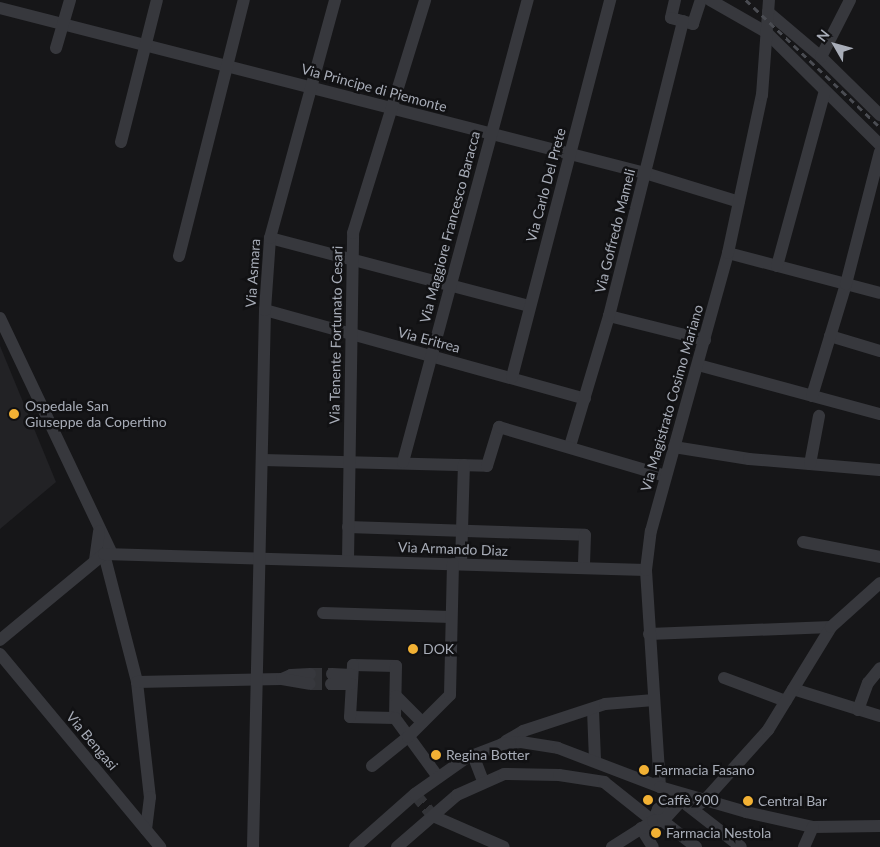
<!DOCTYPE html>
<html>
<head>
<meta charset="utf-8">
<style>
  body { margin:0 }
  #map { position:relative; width:880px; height:847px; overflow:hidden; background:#161618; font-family:Lato,sans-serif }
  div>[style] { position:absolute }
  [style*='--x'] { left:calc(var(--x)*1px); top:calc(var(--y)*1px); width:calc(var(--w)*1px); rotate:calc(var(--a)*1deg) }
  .built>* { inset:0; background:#222225 }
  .minor-tunnel>* { height:12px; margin-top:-6px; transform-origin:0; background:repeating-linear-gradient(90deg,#333438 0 12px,transparent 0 18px) }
  .minor>* { height:12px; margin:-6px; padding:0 6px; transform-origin:6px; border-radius:6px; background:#37383d }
  .rail>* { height:2.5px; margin-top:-1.25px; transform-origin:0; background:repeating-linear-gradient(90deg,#4a4c52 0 6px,transparent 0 11px) }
  .dots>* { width:14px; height:14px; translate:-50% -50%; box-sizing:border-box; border:2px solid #111113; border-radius:50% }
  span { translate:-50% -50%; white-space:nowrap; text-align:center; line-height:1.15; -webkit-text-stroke:5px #111113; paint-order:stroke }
  .street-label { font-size:14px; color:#a8adb8 }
  .poi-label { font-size:14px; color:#a8adb8 }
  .left { translate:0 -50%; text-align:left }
  .north { position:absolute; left:810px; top:20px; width:50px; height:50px; -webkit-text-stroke:4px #111113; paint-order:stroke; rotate:308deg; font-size:14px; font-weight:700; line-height:20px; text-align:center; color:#a8adb8 }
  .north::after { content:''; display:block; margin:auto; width:18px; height:22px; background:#a8adb8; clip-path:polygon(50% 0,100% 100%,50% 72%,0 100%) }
</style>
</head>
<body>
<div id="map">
  <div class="built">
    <div style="clip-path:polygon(0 346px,56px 482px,0 529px)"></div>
  </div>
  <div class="minor-tunnel">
    <div style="--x:310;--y:674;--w:22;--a:0"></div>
    <div style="--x:310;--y:684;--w:21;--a:0"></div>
    <div style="--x:415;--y:794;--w:28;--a:51"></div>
  </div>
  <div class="minor">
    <div style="--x:675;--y:0;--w:18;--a:103"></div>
    <div style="--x:671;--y:18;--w:23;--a:15"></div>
    <div style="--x:693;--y:24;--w:25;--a:-72"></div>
    <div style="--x:710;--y:0;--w:64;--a:29.7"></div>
    <div style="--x:766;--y:32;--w:161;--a:44.7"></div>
    <div style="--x:0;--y:8;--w:666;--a:14.35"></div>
    <div style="--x:645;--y:173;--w:98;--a:17.1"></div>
    <div style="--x:768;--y:12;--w:70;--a:40.3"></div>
    <div style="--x:821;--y:57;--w:83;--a:44.5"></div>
    <div style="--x:56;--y:48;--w:50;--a:-73.7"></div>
    <div style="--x:821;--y:57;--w:64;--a:-63"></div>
    <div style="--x:121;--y:142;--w:146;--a:-75.8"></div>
    <div style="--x:270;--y:238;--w:268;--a:14.7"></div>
    <div style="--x:728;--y:253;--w:157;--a:14.7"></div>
    <div style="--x:179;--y:256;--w:264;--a:-75.8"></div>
    <div style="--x:777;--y:266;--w:181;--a:-74.7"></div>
    <div style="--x:265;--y:310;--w:332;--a:15.5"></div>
    <div style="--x:609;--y:316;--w:99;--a:14"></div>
    <div style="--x:0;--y:318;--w:261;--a:64.6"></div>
    <div style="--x:830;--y:336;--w:52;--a:16.7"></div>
    <div style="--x:698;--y:365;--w:188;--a:15.1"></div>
    <div style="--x:512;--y:377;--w:390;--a:-75.4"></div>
    <div style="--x:812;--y:396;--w:117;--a:-73.1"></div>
    <div style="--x:846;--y:284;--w:136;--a:-75.6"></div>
    <div style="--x:570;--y:446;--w:136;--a:-73.3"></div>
    <div style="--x:609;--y:316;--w:304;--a:-75.9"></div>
    <div style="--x:674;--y:447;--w:76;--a:9.1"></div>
    <div style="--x:749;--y:459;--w:131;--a:4.8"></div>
    <div style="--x:263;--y:460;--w:224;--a:1.5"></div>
    <div style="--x:487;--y:466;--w:41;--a:-72.9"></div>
    <div style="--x:499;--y:427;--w:174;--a:16.4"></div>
    <div style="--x:403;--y:462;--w:479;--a:-74.9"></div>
    <div style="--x:810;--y:464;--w:49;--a:-79.4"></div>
    <div style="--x:348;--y:527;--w:237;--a:1.9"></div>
    <div style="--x:585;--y:535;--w:33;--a:92"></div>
    <div style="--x:803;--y:542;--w:78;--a:11"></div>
    <div style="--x:104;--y:554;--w:132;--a:75.5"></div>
    <div style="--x:137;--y:682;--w:116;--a:83.6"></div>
    <div style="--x:150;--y:797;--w:33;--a:97"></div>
    <div style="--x:95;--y:560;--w:29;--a:-82"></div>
    <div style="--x:348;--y:560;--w:327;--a:-89.1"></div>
    <div style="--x:353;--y:233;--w:244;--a:-72.8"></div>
    <div style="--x:461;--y:564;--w:99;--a:-88.3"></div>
    <div style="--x:323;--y:613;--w:128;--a:1.8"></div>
    <div style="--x:649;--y:634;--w:182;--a:-2.2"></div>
    <div style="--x:0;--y:640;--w:135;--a:-39.6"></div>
    <div style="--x:104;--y:554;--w:542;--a:1.69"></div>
    <div style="--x:0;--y:654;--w:251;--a:50.3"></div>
    <div style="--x:353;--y:665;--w:43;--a:1.3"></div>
    <div style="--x:396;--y:666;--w:52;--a:91.1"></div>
    <div style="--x:395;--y:718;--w:45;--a:-178.7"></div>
    <div style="--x:350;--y:717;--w:52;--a:-86.7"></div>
    <div style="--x:332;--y:674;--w:20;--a:3"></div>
    <div style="--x:724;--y:678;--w:66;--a:20.4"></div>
    <div style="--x:282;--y:679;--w:10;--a:-24"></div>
    <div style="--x:291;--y:675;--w:19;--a:-3"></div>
    <div style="--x:137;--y:682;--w:145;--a:-1.2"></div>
    <div style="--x:282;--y:679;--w:28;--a:10"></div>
    <div style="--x:331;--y:684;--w:20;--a:0"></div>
    <div style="--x:793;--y:689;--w:91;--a:17.2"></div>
    <div style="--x:396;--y:696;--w:37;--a:45"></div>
    <div style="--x:593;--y:710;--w:50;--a:87.7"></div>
    <div style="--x:858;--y:710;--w:29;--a:-70"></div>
    <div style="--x:868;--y:683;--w:19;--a:-51"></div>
    <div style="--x:395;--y:718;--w:73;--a:53.9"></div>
    <div style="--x:506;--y:741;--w:20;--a:-30"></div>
    <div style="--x:523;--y:731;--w:86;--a:-18.2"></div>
    <div style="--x:605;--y:704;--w:49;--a:-4.7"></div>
    <div style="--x:473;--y:755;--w:28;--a:69"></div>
    <div style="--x:372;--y:766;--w:46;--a:-38.9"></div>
    <div style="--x:408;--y:737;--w:59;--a:-45"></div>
    <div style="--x:450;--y:695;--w:131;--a:-88.7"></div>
    <div style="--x:660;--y:787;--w:217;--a:-93.7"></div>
    <div style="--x:646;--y:570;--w:39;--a:-83"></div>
    <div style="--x:651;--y:531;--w:288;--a:-74.5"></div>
    <div style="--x:728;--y:253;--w:162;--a:-77.9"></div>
    <div style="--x:762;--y:95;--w:95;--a:-85.8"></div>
    <div style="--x:687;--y:805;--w:68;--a:37.9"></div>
    <div style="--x:692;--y:808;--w:14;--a:-30"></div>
    <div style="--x:704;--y:801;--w:96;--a:-48"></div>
    <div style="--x:768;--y:730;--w:121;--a:-58.5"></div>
    <div style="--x:831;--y:627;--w:66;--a:-41.9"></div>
    <div style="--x:433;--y:816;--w:77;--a:23.6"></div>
    <div style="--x:653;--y:821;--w:13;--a:-67"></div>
    <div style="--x:658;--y:809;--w:22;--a:-36"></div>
    <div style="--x:663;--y:821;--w:42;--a:38.2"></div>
    <div style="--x:641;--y:828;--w:22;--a:58"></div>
    <div style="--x:253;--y:847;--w:537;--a:-88.72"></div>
    <div style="--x:265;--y:310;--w:72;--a:-86"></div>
    <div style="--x:270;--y:238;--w:247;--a:-74.7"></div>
    <div style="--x:355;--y:847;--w:80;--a:-41.5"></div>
    <div style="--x:415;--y:794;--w:62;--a:-35.2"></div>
    <div style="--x:466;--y:758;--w:39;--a:-21"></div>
    <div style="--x:502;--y:744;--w:19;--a:-6"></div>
    <div style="--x:521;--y:742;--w:37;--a:9"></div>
    <div style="--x:558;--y:748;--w:109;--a:20.9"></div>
    <div style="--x:660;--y:787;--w:90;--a:16.2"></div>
    <div style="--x:746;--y:812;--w:69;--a:12.6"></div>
    <div style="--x:813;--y:827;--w:67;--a:-0.9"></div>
    <div style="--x:397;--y:847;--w:79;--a:-40.9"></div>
    <div style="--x:457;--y:795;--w:51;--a:-24.1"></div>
    <div style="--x:504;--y:774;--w:55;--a:1"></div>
    <div style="--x:559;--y:775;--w:46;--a:8.8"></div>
    <div style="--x:604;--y:782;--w:63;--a:38.5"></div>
    <div style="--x:612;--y:847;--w:49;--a:-32.4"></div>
    <div style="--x:653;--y:821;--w:10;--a:0"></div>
    <div style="--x:663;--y:821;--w:27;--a:-48"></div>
    <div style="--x:804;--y:847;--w:22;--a:-66"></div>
  </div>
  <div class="rail">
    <div style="--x:746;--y:0;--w:185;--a:43.5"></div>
  </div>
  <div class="dots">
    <div style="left:14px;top:414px;background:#f2b134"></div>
    <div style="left:413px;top:649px;background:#f2b134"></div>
    <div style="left:436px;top:755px;background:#f2b134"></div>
    <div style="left:644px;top:770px;background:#f2b134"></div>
    <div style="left:648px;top:800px;background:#f2b134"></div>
    <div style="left:748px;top:801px;background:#f2b134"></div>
    <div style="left:656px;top:833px;background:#f2b134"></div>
  </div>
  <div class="street-label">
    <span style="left:374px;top:88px;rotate:15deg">Via Principe di Piemonte</span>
    <span style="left:546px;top:185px;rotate:-75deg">Via Carlo Del Prete</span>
    <span style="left:450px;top:227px;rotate:-75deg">Via Maggiore Francesco Baracca</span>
    <span style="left:615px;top:231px;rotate:-76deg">Via Goffredo Mameli</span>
    <span style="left:253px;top:273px;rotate:-86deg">Via Asmara</span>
    <span style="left:336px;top:335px;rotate:-89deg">Via Tenente Fortunato Cesari</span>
    <span style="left:429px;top:340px;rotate:15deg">Via Eritrea</span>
    <span style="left:672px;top:398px;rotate:-74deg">Via Magistrato Cosimo Mariano</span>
    <span style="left:453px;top:549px;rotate:2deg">Via Armando Diaz</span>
    <span style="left:92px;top:741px;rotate:50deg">Via Bengasi</span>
  </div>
  <div class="poi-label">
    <span class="left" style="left:25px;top:414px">Ospedale San<br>Giuseppe da Copertino</span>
    <span class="left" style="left:423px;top:649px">DOK</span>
    <span class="left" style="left:446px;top:755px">Regina Botter</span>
    <span class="left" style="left:654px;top:770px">Farmacia Fasano</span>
    <span class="left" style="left:658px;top:800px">Caffè 900</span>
    <span class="left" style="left:758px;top:801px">Central Bar</span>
    <span class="left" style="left:666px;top:833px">Farmacia Nestola</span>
  </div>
  <div class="north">N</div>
</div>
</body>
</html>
